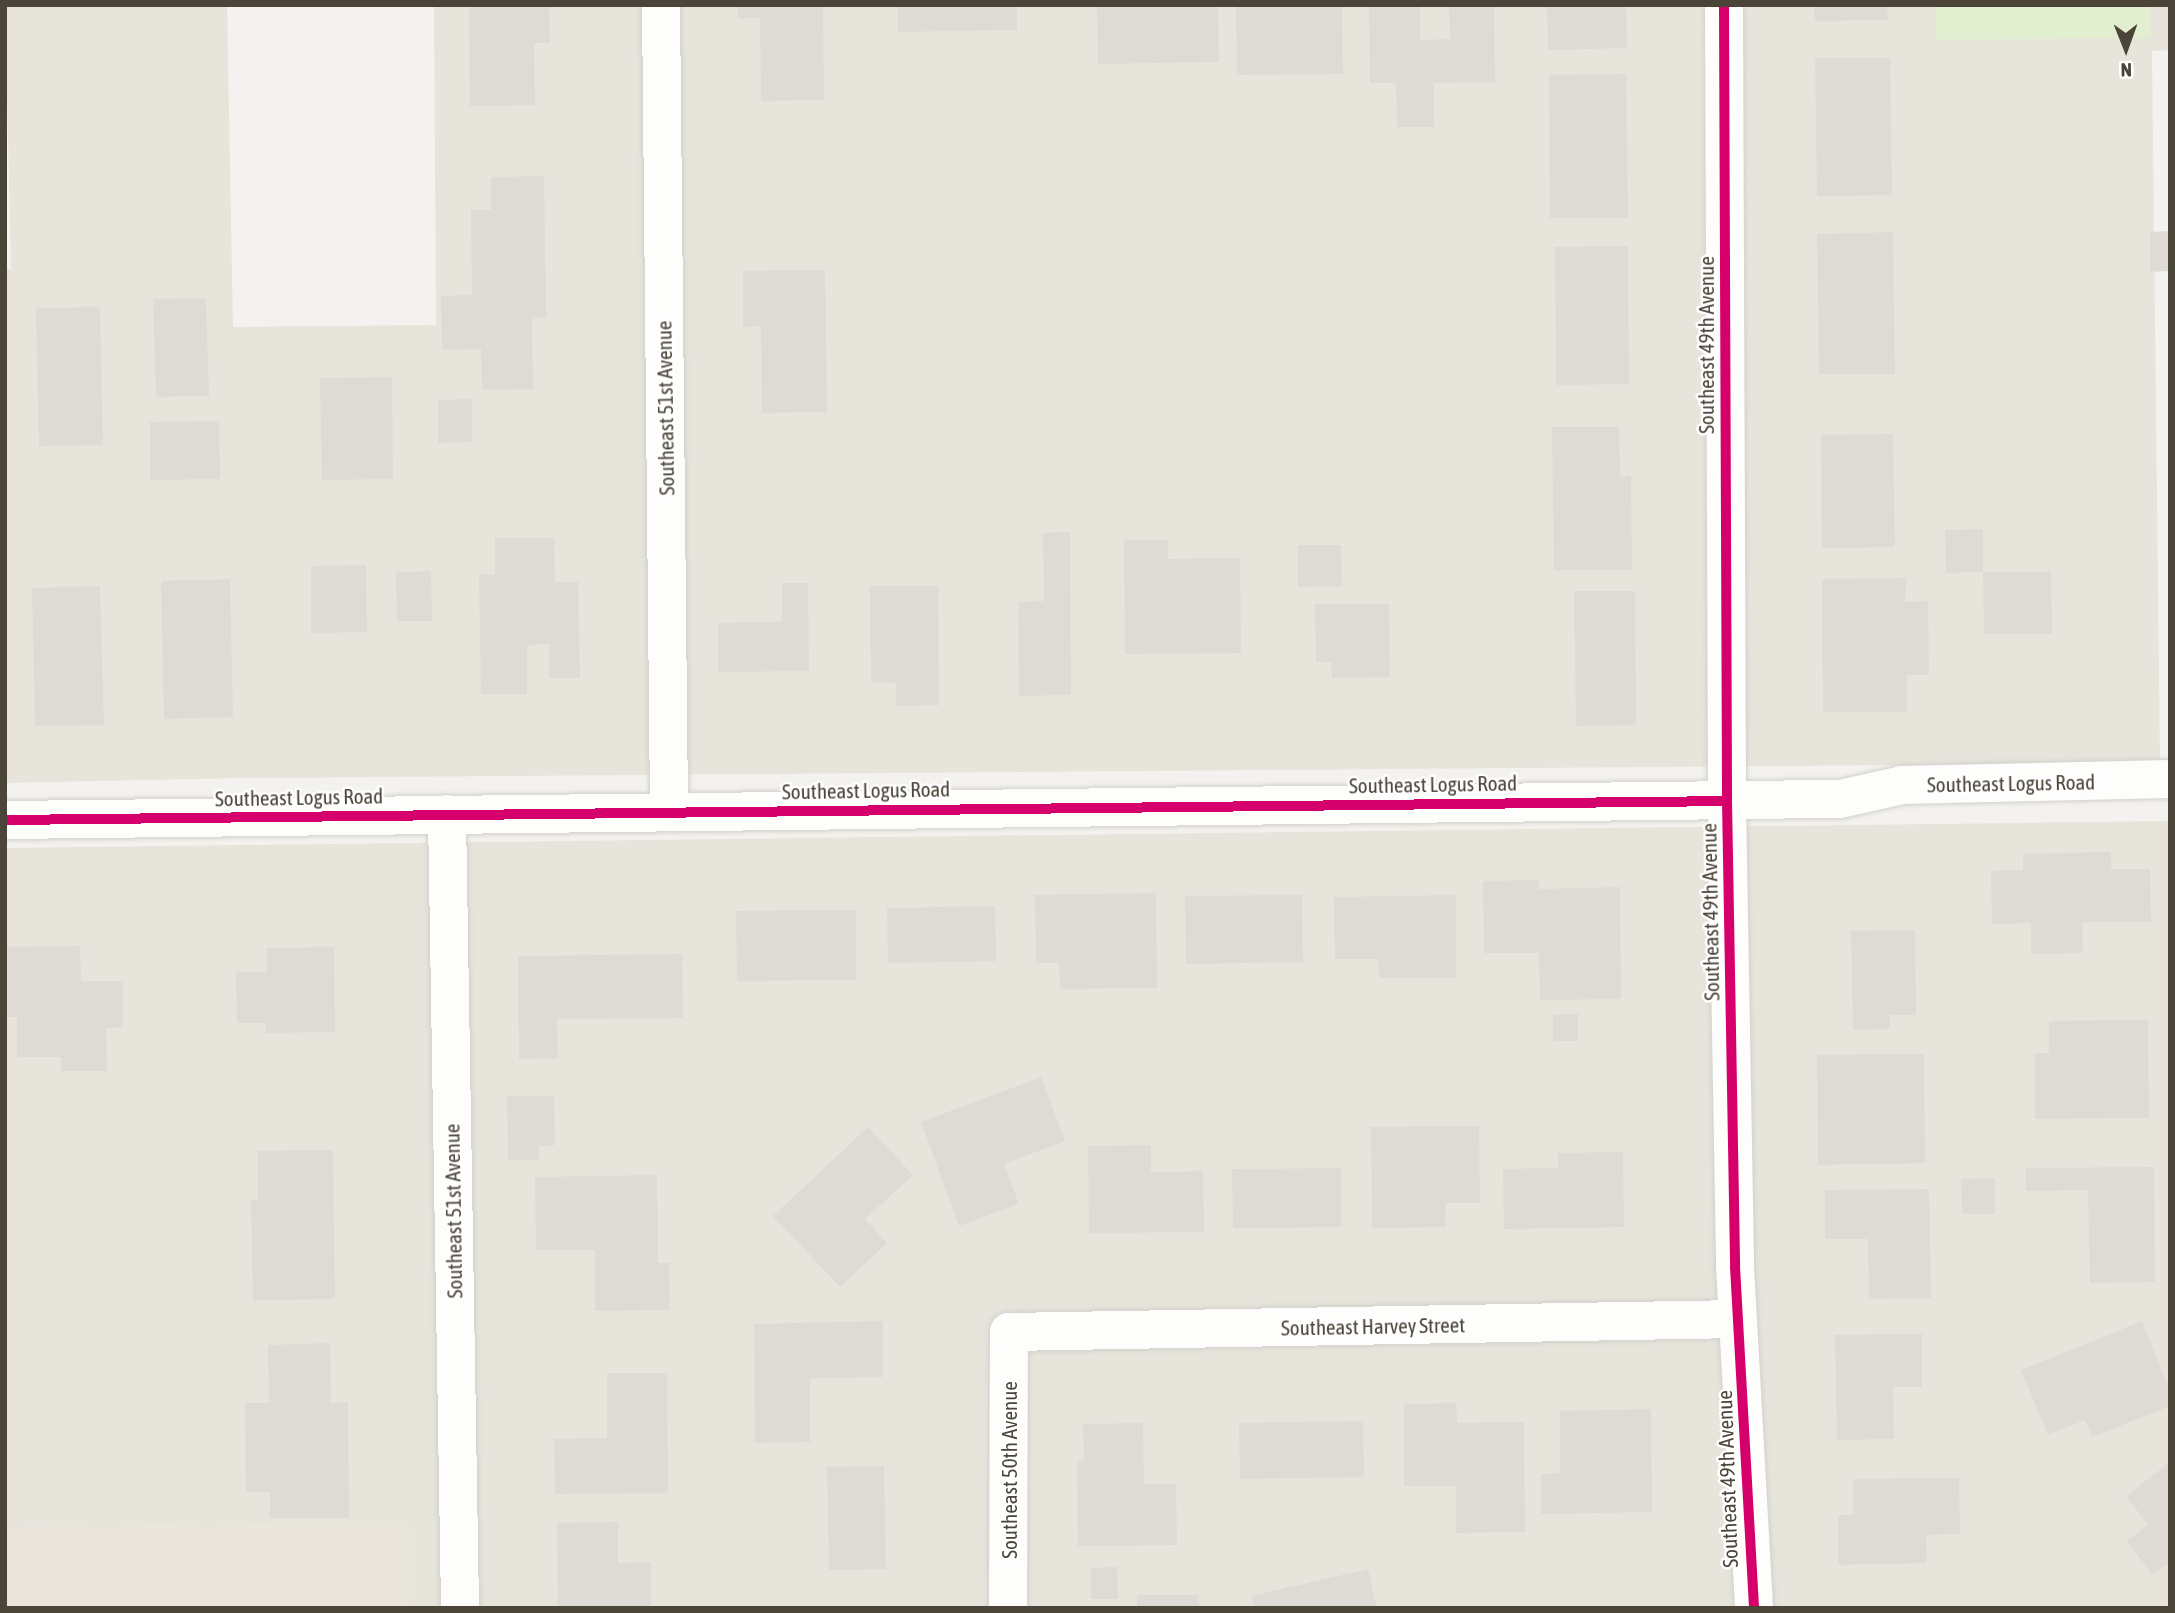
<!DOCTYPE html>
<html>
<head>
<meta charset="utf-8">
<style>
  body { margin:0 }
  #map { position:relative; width:2175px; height:1613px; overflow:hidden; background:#f4f2ee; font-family:"Asap Condensed",sans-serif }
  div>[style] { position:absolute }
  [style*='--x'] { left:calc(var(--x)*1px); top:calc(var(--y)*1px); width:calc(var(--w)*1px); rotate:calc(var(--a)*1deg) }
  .residential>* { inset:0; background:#e7e4dc }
  .education>* { inset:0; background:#eae5da }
  .green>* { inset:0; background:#e1eecf }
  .building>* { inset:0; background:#dedbd6 }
  .roads { filter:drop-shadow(0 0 2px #d2d0cb) drop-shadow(0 0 2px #d2d0cb) }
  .minor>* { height:38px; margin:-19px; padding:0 19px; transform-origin:19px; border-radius:19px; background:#fdfdfc }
  .cycleway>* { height:10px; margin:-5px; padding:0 5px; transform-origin:5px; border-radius:5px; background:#d6006c }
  span { translate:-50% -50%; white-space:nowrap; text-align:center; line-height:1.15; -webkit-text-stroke:5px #fff; paint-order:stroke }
  .street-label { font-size:21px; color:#4b4439 }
  .frame { position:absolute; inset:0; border:7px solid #4b4439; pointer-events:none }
  .north { position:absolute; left:2091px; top:14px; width:70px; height:70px; -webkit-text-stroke:5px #fff; paint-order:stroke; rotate:179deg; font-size:19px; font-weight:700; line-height:28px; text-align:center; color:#4b4439 }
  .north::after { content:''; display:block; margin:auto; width:24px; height:32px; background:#4b4439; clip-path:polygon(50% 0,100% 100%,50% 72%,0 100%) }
</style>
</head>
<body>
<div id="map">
  <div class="residential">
    <div style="clip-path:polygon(5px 5px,227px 5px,233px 327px,436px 325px,434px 5px,2170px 5px,2170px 50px,2152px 51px,2160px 763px,243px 778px,5px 783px,5px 270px,11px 269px)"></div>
    <div style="clip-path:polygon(2170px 821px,2170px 1608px,412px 1608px,410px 1524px,5px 1528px,5px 848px)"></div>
  </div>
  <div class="education">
    <div style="clip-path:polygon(411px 1524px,412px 1608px,5px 1608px,5px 1528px)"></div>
  </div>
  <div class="green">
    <div style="clip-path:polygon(1936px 5px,2150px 5px,2151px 38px,1936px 40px)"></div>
  </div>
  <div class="building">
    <div style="clip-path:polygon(469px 5px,549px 5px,550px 43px,534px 43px,535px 105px,470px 106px)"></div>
    <div style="clip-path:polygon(738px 5px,823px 5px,824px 100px,761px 101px,760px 18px,738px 18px)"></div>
    <div style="clip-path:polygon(898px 5px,1017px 5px,1017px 30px,898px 32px)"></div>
    <div style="clip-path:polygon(1097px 5px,1218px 5px,1219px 62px,1098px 64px)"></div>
    <div style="clip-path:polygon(1236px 5px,1342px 5px,1343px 74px,1237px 75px)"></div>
    <div style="clip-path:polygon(1369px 5px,1420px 5px,1420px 40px,1450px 39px,1449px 5px,1494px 5px,1495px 82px,1434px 83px,1434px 127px,1397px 127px,1396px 83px,1370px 83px)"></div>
    <div style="clip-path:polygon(1547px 5px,1626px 5px,1627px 48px,1548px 50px)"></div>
    <div style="clip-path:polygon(1814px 5px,1887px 5px,1888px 20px,1815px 21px)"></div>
    <div style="clip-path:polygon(1815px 58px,1890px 58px,1892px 195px,1817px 196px)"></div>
    <div style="clip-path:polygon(1626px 74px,1628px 218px,1550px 218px,1549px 75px)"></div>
    <div style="clip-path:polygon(544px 176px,546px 318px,532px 317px,533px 389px,482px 390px,481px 349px,442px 350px,441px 296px,472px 295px,471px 210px,491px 210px,491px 177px)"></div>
    <div style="clip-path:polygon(2170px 231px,2170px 271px,2150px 272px,2150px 232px)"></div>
    <div style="clip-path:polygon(1893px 232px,1895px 374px,1819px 374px,1817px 234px)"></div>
    <div style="clip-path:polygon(1628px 246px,1629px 384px,1556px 385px,1555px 247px)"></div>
    <div style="clip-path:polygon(825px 270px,827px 412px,762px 413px,761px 326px,743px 327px,743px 271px)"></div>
    <div style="clip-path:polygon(206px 298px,209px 396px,156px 397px,153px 299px)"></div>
    <div style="clip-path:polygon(100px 307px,103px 445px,39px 446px,36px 308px)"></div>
    <div style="clip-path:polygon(392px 377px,393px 479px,322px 480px,320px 378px)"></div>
    <div style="clip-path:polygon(472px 399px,472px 442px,438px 443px,438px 400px)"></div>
    <div style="clip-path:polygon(219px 421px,220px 479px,150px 480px,150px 422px)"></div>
    <div style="clip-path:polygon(1552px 427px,1619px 427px,1620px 477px,1631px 476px,1632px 570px,1554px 570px)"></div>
    <div style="clip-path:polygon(1893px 434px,1895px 547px,1822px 548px,1821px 435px)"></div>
    <div style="clip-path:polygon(1983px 529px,1983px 572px,1946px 573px,1945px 530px)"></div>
    <div style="clip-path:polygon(1070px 532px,1071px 695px,1019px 696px,1018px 602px,1044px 601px,1043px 533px)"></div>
    <div style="clip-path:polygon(495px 538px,554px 538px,555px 582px,578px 582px,580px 678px,549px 678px,549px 644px,527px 645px,527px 694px,481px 694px,479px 574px,495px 575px)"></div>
    <div style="clip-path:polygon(1124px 540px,1168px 540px,1168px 559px,1240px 558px,1241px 653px,1125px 654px)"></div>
    <div style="clip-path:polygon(1298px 545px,1341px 545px,1342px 586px,1298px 587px)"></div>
    <div style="clip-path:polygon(366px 565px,367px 632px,311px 633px,311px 566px)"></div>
    <div style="clip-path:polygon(431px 571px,432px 621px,397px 621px,396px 572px)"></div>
    <div style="clip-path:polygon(1983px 572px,2051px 572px,2052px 634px,1984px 634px)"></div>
    <div style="clip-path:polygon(1906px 578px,1905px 602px,1928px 601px,1929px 675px,1907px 675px,1907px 712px,1823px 712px,1822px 579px)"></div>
    <div style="clip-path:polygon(230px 579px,233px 717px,164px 719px,161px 581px)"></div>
    <div style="clip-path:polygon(782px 583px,808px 583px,809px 671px,718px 672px,718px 623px,782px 622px)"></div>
    <div style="clip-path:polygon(100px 586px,104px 725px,35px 726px,32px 588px)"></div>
    <div style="clip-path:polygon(870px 586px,938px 586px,939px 705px,896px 706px,896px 683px,871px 682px)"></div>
    <div style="clip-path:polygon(1574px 591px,1635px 591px,1636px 725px,1576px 726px)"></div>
    <div style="clip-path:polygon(1315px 604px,1389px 604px,1390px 677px,1332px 678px,1331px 662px,1316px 662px)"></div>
    <div style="clip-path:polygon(2111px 852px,2111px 869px,2150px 869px,2151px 922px,2082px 922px,2083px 953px,2031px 954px,2031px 923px,1992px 924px,1991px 871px,2023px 870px,2023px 854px)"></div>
    <div style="clip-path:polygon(1539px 880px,1539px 889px,1620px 887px,1621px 999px,1540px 1000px,1539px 953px,1484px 953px,1483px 881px)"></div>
    <div style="clip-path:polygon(1156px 893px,1157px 988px,1060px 989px,1059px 963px,1036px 963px,1035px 895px)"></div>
    <div style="clip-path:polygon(1302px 895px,1303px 962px,1186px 964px,1185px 896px)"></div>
    <div style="clip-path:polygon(1456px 895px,1456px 978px,1379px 978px,1378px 959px,1335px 959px,1334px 897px)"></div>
    <div style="clip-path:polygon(995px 906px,996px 961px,888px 963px,887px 908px)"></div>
    <div style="clip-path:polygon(856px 910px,856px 980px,737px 981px,736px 911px)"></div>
    <div style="clip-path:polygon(1915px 930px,1916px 1015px,1890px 1015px,1890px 1029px,1853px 1030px,1851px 931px)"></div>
    <div style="clip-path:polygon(80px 946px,81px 981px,123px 981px,123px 1027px,106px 1028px,107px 1071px,61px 1071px,61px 1057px,17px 1057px,17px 1017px,5px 1017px,5px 947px)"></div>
    <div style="clip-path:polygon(334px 947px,335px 1032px,266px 1033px,266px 1023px,237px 1023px,236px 972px,267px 972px,267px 948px)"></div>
    <div style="clip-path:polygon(682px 954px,683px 1018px,557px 1019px,558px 1058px,519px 1059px,518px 956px)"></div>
    <div style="clip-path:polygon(1578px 1014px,1578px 1041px,1553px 1041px,1553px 1015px)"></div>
    <div style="clip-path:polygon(2148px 1020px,2149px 1118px,2035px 1119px,2035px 1053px,2049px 1053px,2049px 1021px)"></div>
    <div style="clip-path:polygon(1924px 1054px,1925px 1163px,1818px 1165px,1817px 1055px)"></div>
    <div style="clip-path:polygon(1041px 1077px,1065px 1141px,1004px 1164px,1019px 1204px,959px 1226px,921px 1122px)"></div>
    <div style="clip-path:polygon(507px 1096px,554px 1096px,555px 1145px,539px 1146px,539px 1160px,508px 1160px)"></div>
    <div style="clip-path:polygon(1479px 1126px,1480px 1203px,1446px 1203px,1445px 1227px,1372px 1228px,1371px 1127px)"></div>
    <div style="clip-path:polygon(868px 1127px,913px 1175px,865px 1219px,887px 1243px,840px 1287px,773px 1216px)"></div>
    <div style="clip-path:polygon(1151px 1145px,1151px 1172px,1203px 1171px,1204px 1232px,1089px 1233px,1088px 1146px)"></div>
    <div style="clip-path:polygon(333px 1150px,335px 1299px,253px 1300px,251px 1200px,258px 1200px,258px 1151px)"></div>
    <div style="clip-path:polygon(1623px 1152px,1624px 1227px,1504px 1229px,1503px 1169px,1558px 1168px,1558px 1153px)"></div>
    <div style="clip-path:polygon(2154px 1167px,2155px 1282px,2090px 1283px,2088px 1190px,2026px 1191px,2026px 1168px)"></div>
    <div style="clip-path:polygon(1341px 1168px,1341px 1227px,1233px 1228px,1232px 1169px)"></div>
    <div style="clip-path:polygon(657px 1175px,658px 1263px,669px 1263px,670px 1310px,595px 1311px,595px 1250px,536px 1250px,535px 1177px)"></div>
    <div style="clip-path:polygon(1995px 1178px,1995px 1214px,1962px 1214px,1961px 1179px)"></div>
    <div style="clip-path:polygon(1929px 1189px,1931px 1298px,1869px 1299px,1868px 1239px,1825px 1239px,1825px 1190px)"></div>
    <div style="clip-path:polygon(883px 1321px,883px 1377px,810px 1378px,810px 1442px,755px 1443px,754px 1324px)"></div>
    <div style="clip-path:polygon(2142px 1321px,2170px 1391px,2170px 1406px,2092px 1437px,2085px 1420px,2048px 1435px,2021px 1370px)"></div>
    <div style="clip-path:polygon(1922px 1334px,1922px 1387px,1893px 1387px,1894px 1439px,1837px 1440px,1835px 1335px)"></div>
    <div style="clip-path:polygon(330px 1343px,331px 1403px,348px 1402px,349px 1518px,270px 1518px,270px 1492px,246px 1492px,245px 1403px,269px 1403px,268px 1345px)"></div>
    <div style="clip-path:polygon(607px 1373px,667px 1373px,668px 1493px,555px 1494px,554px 1439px,607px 1438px)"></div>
    <div style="clip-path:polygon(1456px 1403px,1457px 1423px,1524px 1422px,1525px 1532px,1456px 1533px,1456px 1486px,1404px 1486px,1404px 1404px)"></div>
    <div style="clip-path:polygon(1651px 1409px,1652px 1512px,1541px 1514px,1541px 1474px,1560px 1473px,1560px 1411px)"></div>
    <div style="clip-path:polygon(1363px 1421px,1364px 1477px,1240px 1479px,1239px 1423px)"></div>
    <div style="clip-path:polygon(1143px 1423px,1144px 1484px,1176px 1484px,1177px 1545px,1078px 1546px,1077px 1461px,1084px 1461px,1083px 1424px)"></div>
    <div style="clip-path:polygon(2170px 1462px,2170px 1562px,2153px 1575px,2127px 1541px,2148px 1525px,2126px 1496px)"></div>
    <div style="clip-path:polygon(884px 1466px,886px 1569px,829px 1570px,827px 1467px)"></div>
    <div style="clip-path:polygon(1959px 1478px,1960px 1534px,1926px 1535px,1927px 1563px,1838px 1565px,1838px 1515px,1853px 1515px,1853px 1479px)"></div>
    <div style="clip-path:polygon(618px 1522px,618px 1563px,651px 1562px,651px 1608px,558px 1608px,557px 1523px)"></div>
    <div style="clip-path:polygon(1117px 1567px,1118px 1599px,1091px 1599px,1091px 1568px)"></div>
    <div style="clip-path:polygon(1368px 1569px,1377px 1608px,1254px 1608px,1252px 1596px)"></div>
    <div style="clip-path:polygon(1137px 1595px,1198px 1595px,1199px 1608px,1137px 1608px)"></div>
  </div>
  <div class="roads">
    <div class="minor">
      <div style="--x:661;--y:5;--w:806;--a:89.43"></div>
      <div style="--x:1724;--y:5;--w:796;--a:89.78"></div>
      <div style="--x:1727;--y:801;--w:466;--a:89"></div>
      <div style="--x:1735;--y:1267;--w:342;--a:86.8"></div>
      <div style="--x:447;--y:814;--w:794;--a:89.06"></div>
      <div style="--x:5;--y:820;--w:1835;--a:-0.66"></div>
      <div style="--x:1840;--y:799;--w:64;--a:-12.7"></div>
      <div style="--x:1902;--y:785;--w:268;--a:-1.3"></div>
      <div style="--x:1008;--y:1608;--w:276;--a:-89.8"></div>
      <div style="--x:1009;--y:1332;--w:728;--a:-1.02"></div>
    </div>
  </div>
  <div class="cycleway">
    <div style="--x:1724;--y:5;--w:796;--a:89.78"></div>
    <div style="--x:1727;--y:801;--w:466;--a:89"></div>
    <div style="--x:1735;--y:1267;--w:342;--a:86.8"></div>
    <div style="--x:5;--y:820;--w:1722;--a:-0.63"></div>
  </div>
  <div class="street-label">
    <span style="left:1706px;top:345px;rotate:-90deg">Southeast 49th Avenue</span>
    <span style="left:665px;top:408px;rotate:-91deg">Southeast 51st Avenue</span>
    <span style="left:2011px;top:783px;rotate:-1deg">Southeast Logus Road</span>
    <span style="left:1433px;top:784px;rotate:-1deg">Southeast Logus Road</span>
    <span style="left:866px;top:790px;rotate:-1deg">Southeast Logus Road</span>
    <span style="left:299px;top:797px;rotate:-1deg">Southeast Logus Road</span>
    <span style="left:1710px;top:912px;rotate:-91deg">Southeast 49th Avenue</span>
    <span style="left:453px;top:1211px;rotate:-91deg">Southeast 51st Avenue</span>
    <span style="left:1373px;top:1326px;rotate:-1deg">Southeast Harvey Street</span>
    <span style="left:1009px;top:1470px;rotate:-90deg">Southeast 50th Avenue</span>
    <span style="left:1727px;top:1479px;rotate:-92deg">Southeast 49th Avenue</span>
  </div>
  <div class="frame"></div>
  <div class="north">N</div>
</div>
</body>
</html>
